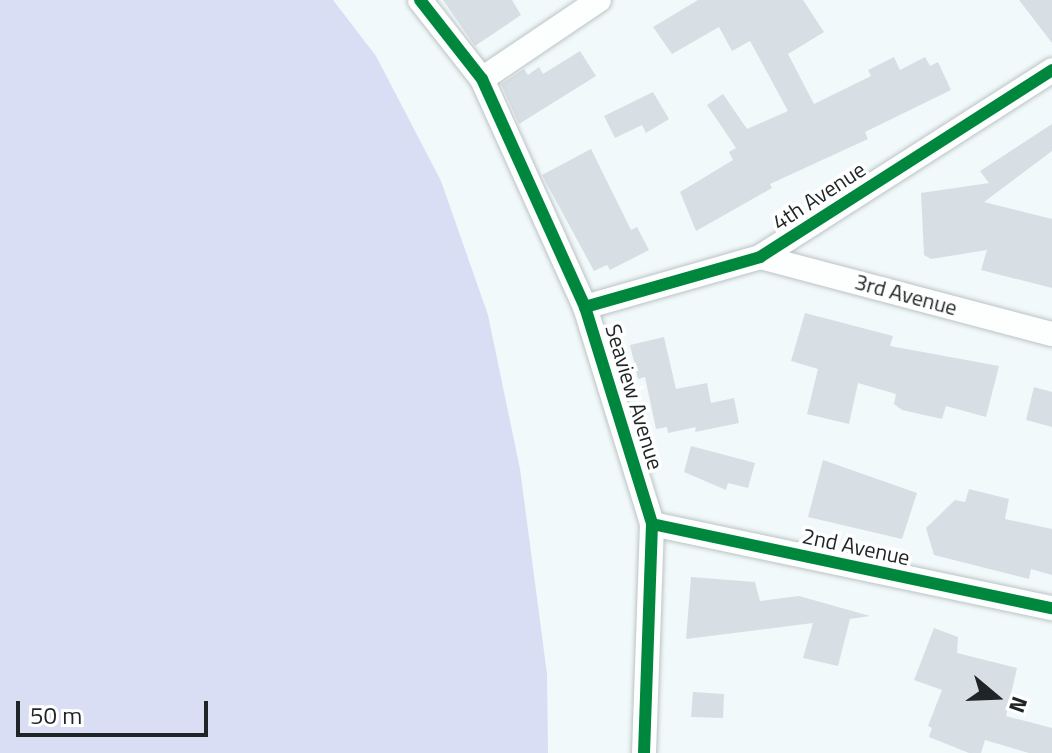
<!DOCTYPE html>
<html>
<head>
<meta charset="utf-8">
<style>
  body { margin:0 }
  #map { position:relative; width:1052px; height:753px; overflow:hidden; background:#f1f9fb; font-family:"Titillium Web",sans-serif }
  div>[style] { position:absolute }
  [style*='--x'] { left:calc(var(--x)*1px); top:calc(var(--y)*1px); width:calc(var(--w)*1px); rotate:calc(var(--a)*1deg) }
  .water>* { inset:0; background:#dadef5 }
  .building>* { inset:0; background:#d7dfe5 }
  .roads { filter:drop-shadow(0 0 2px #bdc3c4) drop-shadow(0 0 2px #bdc3c4) }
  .street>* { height:24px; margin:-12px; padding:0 12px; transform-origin:12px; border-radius:12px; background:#fdfefe }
  .cycleway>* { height:12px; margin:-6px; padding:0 6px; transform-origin:6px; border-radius:6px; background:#00873e }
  span { translate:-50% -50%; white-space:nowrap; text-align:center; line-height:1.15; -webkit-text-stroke:7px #fff; paint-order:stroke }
  .street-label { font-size:22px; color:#1f2526 }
  .north { position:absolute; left:956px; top:657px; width:80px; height:80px; -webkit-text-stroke:6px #fff; paint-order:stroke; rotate:109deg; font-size:22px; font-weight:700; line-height:32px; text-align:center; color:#1f2526 }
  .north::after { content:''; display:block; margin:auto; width:28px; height:36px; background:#1f2526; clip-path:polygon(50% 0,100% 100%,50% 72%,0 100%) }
  .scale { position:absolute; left:16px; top:701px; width:192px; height:36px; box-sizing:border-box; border:4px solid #1f2526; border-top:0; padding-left:10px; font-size:24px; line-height:28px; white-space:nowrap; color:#1f2526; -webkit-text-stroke:6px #fff; paint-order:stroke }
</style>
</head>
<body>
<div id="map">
  <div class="water">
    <div style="clip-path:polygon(0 0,333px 0,376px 56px,441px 181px,488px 315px,520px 469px,547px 674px,548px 753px,0 753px)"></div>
  </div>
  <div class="building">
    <div style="clip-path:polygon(443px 0,512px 0,521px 15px,475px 46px)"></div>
    <div style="clip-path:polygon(698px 0,803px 0,824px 32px,788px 54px,814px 104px,871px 76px,868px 70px,894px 57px,900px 70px,925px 57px,930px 66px,938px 62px,951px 90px,865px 132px,868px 139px,770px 184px,772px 188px,696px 231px,680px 192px,733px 160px,729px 152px,736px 148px,707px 105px,723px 94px,747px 129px,788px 111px,750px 41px,732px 51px,719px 27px,672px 54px,653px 27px)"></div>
    <div style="clip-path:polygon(1019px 0,1052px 0,1052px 43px)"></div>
    <div style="clip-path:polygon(580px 51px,596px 76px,519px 124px,501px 84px,524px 69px,528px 75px,539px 67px,543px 74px)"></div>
    <div style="clip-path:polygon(653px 92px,669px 119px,646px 133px,642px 125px,615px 138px,604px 116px)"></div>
    <div style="clip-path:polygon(1052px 124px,1052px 151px,984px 202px,1052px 219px,1052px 288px,981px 270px,987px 250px,931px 259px,924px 255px,921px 193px,989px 183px,980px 171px)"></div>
    <div style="clip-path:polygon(591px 149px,631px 230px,637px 227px,649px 250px,610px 270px,607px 265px,594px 271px,542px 175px)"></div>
    <div style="clip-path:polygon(805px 313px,893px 336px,890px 346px,999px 366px,986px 417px,946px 406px,942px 419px,902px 410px,894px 404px,896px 394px,858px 383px,849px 424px,807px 414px,818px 369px,791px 361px)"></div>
    <div style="clip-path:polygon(664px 337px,676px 389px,707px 383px,711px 403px,734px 398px,739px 423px,695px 432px,696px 427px,668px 433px,667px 427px,656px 429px,645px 377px,638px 379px,630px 345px)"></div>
    <div style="clip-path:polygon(1034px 387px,1052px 392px,1052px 427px,1026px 420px)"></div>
    <div style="clip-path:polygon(691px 446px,755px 463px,748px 488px,728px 483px,726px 490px,684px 472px)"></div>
    <div style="clip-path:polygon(823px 460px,917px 493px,902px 539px,808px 517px)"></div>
    <div style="clip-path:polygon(969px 489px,1009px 499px,1005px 519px,1052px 529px,1052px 575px,1031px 569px,1029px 579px,934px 555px,926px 528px,955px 500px,965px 502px)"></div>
    <div style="clip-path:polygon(691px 577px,755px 582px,760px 601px,799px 596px,870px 616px,850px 619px,838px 666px,803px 658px,813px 623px,686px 639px)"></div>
    <div style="clip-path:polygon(934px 628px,958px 637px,957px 653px,1017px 668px,1006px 716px,1052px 728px,1052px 753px,1029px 753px,985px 740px,981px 753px,969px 753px,929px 737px,932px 728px,928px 726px,942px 690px,914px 680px)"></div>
    <div style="clip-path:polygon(693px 692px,724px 694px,723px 718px,691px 717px)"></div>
  </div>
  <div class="roads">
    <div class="street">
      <div style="--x:420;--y:0;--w:100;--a:51.9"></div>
      <div style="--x:482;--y:79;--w:250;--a:65.7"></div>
      <div style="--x:585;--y:307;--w:227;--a:72.8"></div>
      <div style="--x:652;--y:524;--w:229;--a:92"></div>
      <div style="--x:482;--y:79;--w:141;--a:-34"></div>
      <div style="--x:760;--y:257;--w:302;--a:14.8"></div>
      <div style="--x:585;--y:307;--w:182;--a:-15.9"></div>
      <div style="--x:760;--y:257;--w:347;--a:-32.6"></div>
      <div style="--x:652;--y:524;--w:409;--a:11.9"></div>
    </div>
  </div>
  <div class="cycleway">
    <div style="--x:420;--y:0;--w:100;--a:51.9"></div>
    <div style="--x:482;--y:79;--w:250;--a:65.7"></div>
    <div style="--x:585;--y:307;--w:227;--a:72.8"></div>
    <div style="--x:652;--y:524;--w:229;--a:92"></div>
    <div style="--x:585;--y:307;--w:182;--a:-15.9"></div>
    <div style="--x:760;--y:257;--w:347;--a:-32.6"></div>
    <div style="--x:652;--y:524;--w:409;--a:11.9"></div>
  </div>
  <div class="street-label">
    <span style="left:819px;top:196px;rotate:-33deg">4th Avenue</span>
    <span style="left:906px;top:295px;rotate:15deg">3rd Avenue</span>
    <span style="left:634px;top:397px;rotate:73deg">Seaview Avenue</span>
    <span style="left:856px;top:547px;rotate:12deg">2nd Avenue</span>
  </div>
  <div class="north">N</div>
  <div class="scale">50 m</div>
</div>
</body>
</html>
